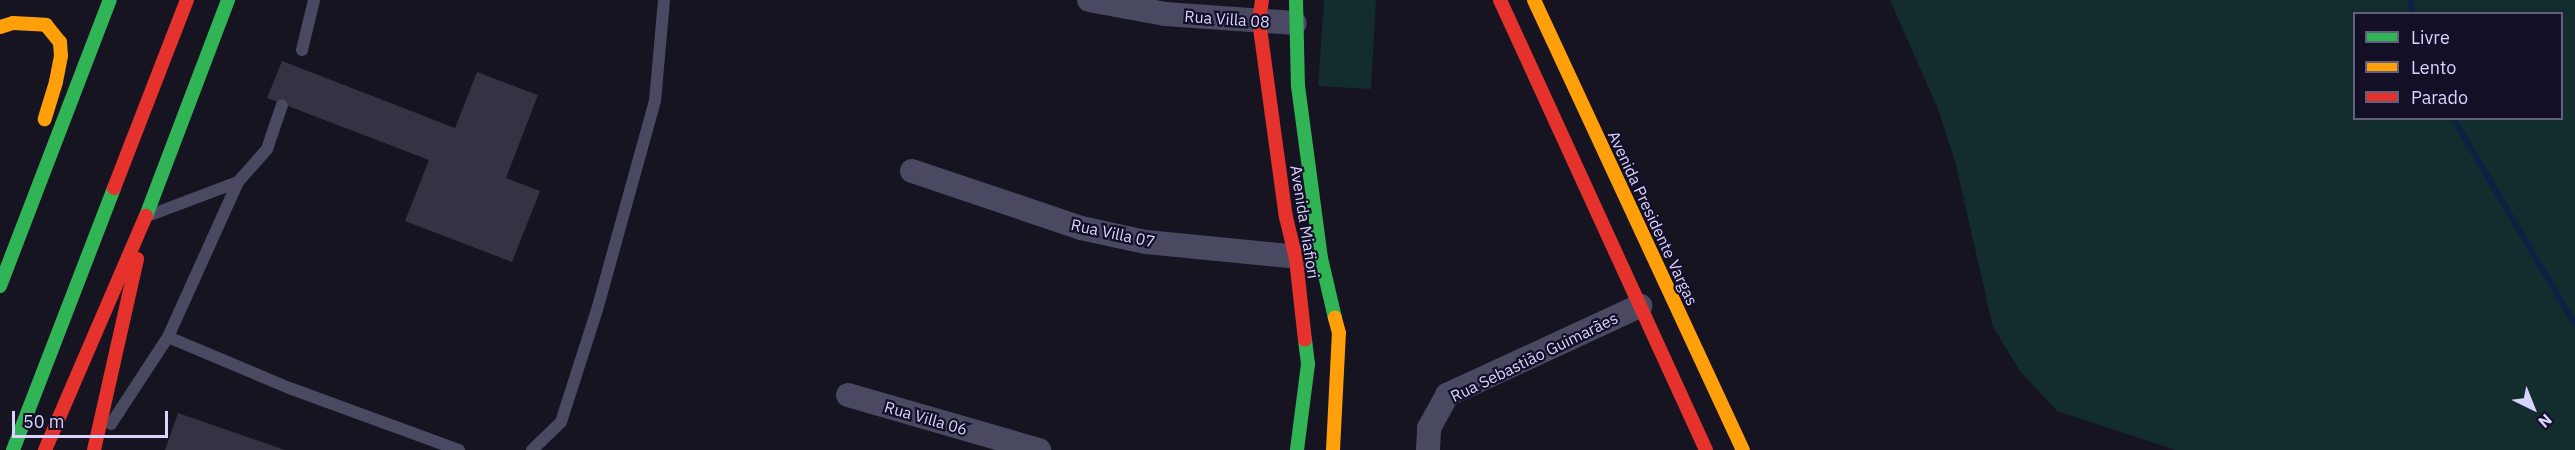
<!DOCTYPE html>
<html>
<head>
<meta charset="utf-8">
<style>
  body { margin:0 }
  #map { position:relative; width:2575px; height:450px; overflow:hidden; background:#161421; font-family:"IBM Plex Sans",sans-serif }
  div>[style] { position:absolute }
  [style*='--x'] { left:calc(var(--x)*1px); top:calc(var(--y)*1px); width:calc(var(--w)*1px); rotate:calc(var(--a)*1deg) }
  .green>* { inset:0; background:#132c2d }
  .stream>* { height:6px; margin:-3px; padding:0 3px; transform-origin:3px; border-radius:3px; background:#0d2144 }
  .building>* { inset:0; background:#343243 }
  .lane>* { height:12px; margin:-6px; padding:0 6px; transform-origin:6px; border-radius:6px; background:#4a4962 }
  .street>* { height:24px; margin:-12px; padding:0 12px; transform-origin:12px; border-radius:12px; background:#4a4962 }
  .fast>* { height:14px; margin:-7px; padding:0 7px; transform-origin:7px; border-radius:7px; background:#30b455 }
  .slow>* { height:14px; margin:-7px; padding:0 7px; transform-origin:7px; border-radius:7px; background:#ff9f0a }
  .jam>* { height:14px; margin:-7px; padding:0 7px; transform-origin:7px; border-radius:7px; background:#e5322d }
  span { translate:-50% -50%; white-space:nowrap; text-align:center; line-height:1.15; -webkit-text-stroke:4.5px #130f26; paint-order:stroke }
  .street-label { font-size:16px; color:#d9d4ff }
  .legend { position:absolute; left:2353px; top:12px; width:210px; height:108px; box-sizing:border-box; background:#130f26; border:2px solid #625e7d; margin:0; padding:8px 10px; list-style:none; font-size:18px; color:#d9d4ff }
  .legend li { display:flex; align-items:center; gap:12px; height:30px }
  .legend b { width:30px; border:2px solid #625e7d }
  .north { position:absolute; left:2503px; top:378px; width:60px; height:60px; -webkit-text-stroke:4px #130f26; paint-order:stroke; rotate:137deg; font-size:16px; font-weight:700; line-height:24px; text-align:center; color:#d9d4ff }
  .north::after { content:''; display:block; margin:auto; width:21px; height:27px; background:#d9d4ff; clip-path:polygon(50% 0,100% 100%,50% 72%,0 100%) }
  .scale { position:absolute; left:12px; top:411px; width:156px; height:27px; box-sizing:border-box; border:3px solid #d9d4ff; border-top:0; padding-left:8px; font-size:18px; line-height:21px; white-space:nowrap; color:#d9d4ff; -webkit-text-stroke:4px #130f26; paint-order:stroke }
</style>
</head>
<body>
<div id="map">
  <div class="green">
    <div style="clip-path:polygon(1324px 0,1376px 0,1371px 89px,1318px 86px)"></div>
    <div style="clip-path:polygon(evenodd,1890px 0,2575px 0,2575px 450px,2176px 450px,2057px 411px,2020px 371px,1993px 327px,1955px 161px,1938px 109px,1890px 0,2354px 14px,2562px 14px,2562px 118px,2354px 118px,2354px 14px)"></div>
  </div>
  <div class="stream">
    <div style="--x:2411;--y:0;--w:14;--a:86"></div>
    <div style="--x:2453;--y:118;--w:239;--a:59.4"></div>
  </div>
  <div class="building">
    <div style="clip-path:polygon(282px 61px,455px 128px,477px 72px,538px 95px,506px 178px,540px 191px,512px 262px,405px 221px,429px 160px,267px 98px)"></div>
    <div style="clip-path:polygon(178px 413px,285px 450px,165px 450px)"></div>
  </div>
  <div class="lane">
    <div style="--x:302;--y:50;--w:51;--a:-76.5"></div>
    <div style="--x:153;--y:214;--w:91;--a:-20.6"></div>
    <div style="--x:238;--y:182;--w:44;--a:-48.7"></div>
    <div style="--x:267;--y:149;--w:46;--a:-71.2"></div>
    <div style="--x:168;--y:337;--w:134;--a:22.8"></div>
    <div style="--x:292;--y:389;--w:178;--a:20.1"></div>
    <div style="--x:111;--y:424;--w:104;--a:-56.8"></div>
    <div style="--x:168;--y:337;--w:170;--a:-65.7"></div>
    <div style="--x:532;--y:450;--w:40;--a:-44"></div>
    <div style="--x:561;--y:422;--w:118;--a:-72.2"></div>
    <div style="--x:597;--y:310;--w:217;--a:-74.5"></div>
    <div style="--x:655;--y:101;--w:101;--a:-84.9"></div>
  </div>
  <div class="street">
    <div style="--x:1089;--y:0;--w:77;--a:10.4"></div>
    <div style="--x:1165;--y:14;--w:130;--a:4"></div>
    <div style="--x:912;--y:171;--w:178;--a:18.6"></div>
    <div style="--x:1081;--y:228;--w:66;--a:12.2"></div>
    <div style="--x:1146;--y:242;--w:165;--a:5.6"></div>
    <div style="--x:848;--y:395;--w:199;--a:16.1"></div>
    <div style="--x:1428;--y:450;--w:22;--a:-87"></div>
    <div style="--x:1429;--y:428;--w:38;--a:-61"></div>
    <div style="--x:1447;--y:395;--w:213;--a:-24.8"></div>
  </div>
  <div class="fast">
    <div style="--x:1296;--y:0;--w:86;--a:88.7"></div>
    <div style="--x:1298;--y:86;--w:174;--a:82.4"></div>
    <div style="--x:1321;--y:258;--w:62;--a:76.9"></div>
    <div style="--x:146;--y:216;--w:231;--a:-69.2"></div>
    <div style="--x:0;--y:286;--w:306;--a:-69"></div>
    <div style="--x:13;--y:450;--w:281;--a:-68.9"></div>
    <div style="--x:1297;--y:450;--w:87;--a:-82.7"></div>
    <div style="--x:1308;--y:364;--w:24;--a:-97"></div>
  </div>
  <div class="slow">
    <div style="--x:1534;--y:0;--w:496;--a:65.1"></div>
    <div style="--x:0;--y:27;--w:14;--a:-17"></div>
    <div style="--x:13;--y:23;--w:33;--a:3"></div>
    <div style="--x:46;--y:25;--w:22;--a:51"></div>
    <div style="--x:60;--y:42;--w:14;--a:86"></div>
    <div style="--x:61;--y:56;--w:26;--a:101"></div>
    <div style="--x:56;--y:82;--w:39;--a:107"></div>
    <div style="--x:1333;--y:450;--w:117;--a:-87.1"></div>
    <div style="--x:1339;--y:333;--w:16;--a:-105"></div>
  </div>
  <div class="jam">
    <div style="--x:1262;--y:0;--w:21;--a:98"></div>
    <div style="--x:1259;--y:21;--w:198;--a:82.2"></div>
    <div style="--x:1286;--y:217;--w:43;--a:76.6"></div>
    <div style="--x:1296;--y:259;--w:81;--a:83.7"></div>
    <div style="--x:1500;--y:0;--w:495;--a:65.4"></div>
    <div style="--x:114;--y:188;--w:202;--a:-68.8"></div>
    <div style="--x:45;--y:450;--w:255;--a:-66.7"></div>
    <div style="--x:94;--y:450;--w:196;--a:-77.3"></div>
  </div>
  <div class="street-label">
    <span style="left:1227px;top:19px;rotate:4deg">Rua Villa 08</span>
    <span style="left:1653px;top:218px;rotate:65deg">Avenida Presidente Vargas</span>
    <span style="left:1305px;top:222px;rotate:81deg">Avenida Miafiori</span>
    <span style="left:1113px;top:233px;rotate:12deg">Rua Villa 07</span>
    <span style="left:1534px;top:357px;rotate:-26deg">Rua Sebastião Guimarães</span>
    <span style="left:926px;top:418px;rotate:16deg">Rua Villa 06</span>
  </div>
  <ul class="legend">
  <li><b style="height:8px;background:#30b455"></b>Livre</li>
  <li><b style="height:8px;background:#ff9f0a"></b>Lento</li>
  <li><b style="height:8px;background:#e5322d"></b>Parado</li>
  </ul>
  <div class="north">N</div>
  <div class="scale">50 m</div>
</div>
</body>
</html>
